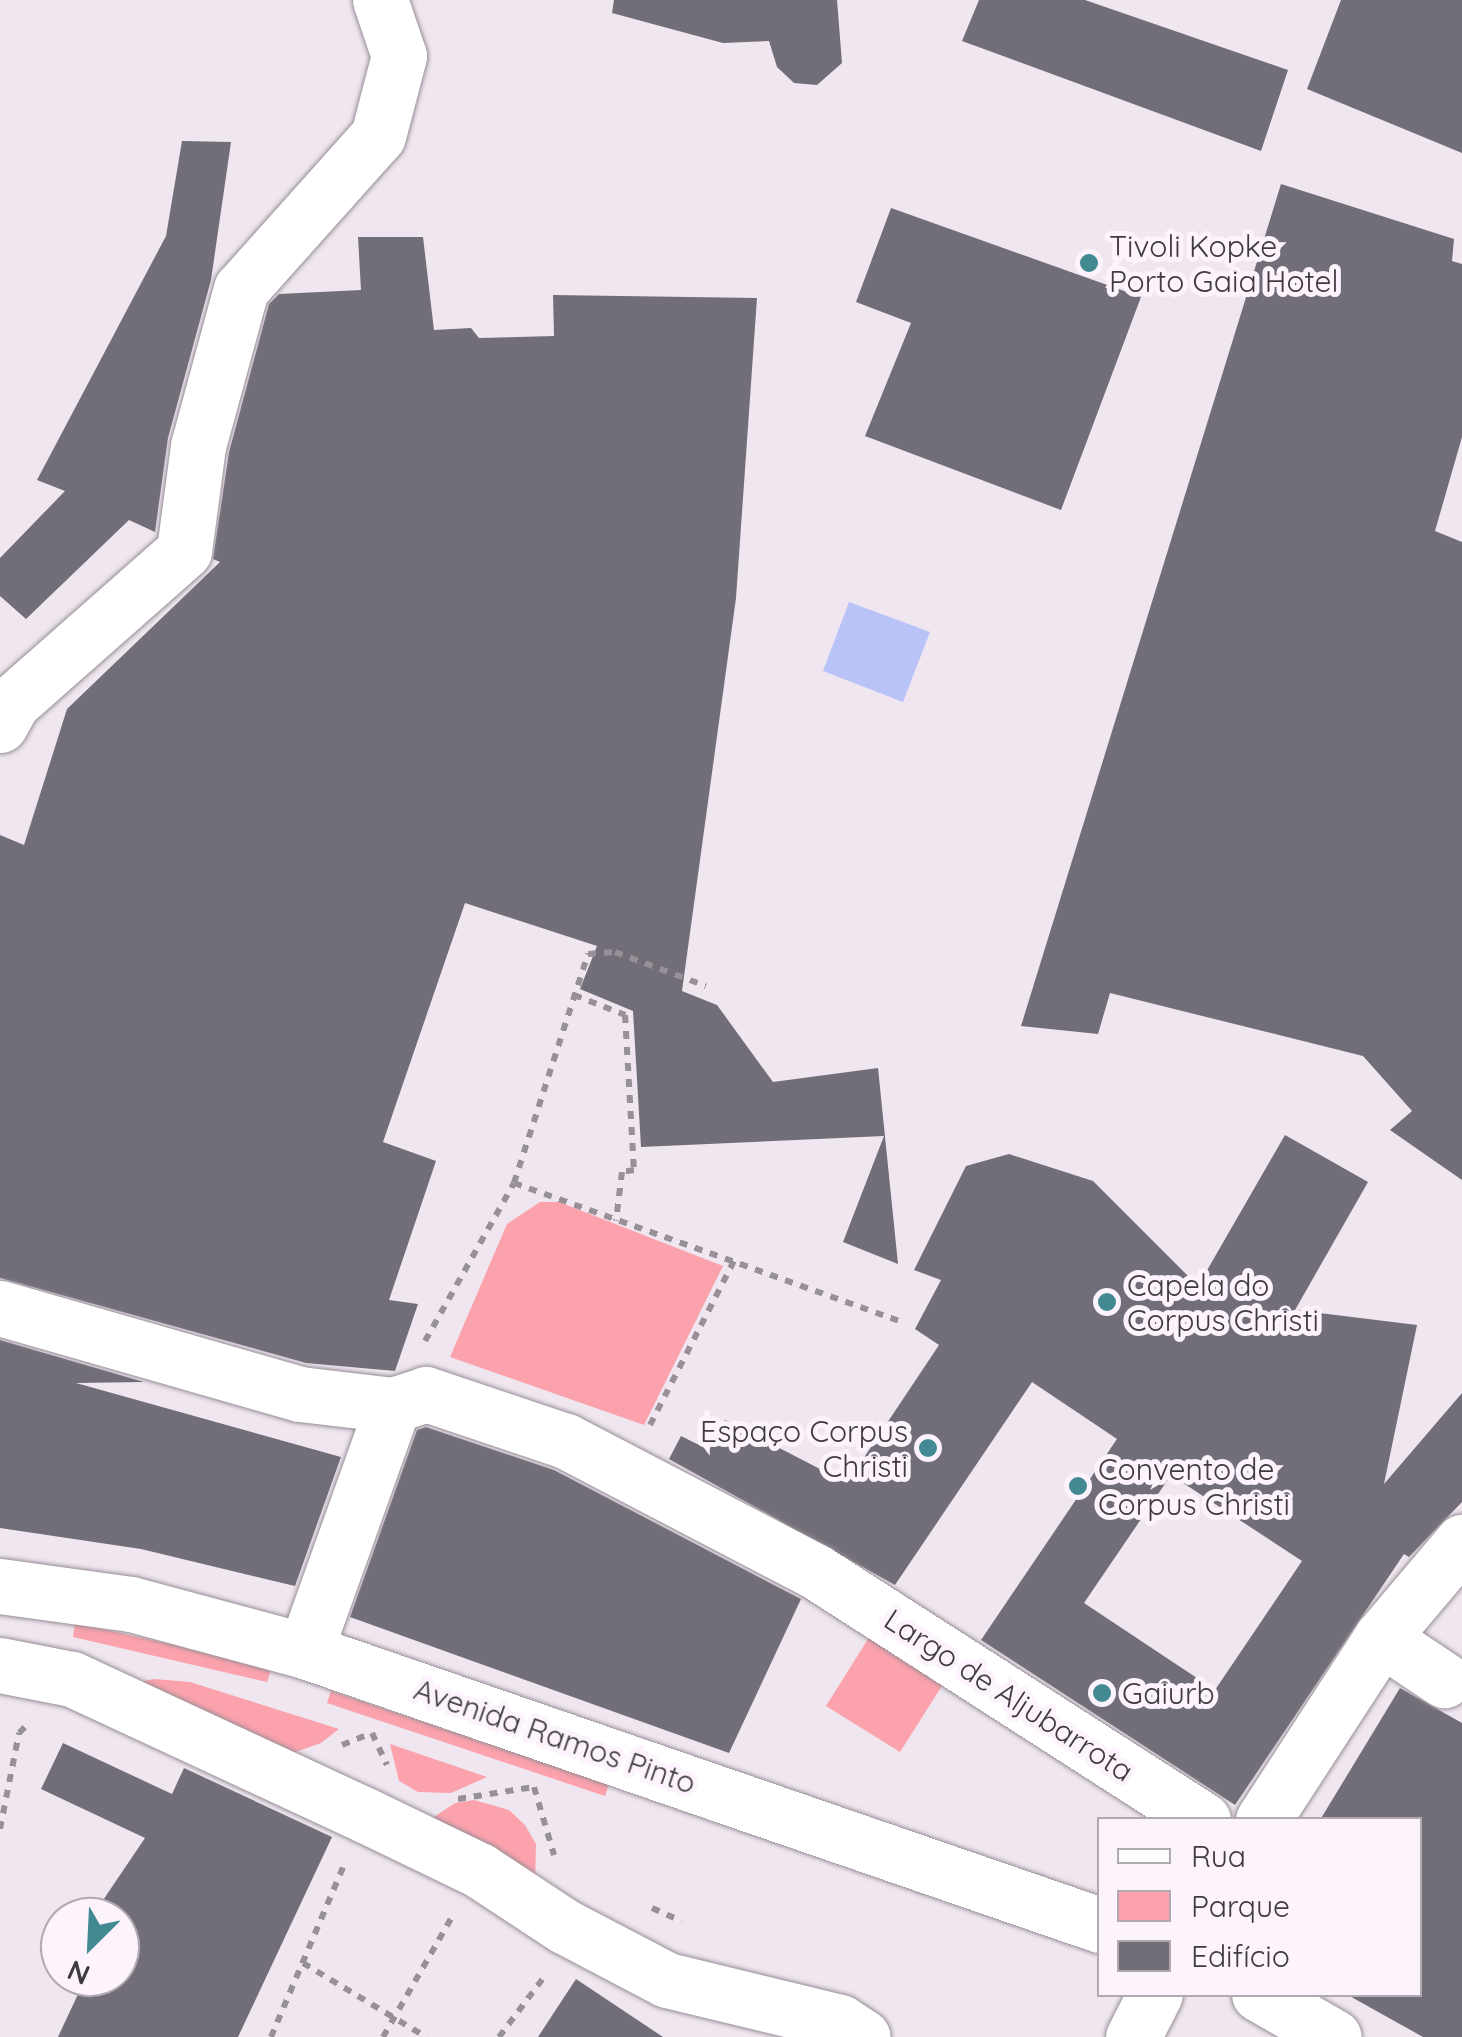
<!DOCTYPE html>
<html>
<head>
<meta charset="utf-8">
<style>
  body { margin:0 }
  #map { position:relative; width:1462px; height:2037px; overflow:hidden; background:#efe6ef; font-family:Quicksand,sans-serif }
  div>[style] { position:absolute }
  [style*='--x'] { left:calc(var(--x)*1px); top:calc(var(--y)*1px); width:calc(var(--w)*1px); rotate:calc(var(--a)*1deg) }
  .green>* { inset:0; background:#fba2ac }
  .water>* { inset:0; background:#bac3f7 }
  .building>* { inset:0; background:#716e78 }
  .path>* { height:6px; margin-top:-3px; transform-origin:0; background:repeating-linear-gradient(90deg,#979097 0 8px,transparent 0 16px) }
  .roads { filter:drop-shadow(0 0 2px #968e96) drop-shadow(0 0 2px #968e96) }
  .minor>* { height:55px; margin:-27.5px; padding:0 27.5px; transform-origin:27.5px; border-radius:27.5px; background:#fff }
  .dots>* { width:28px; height:28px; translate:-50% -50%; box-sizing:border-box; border:5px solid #fcf3fd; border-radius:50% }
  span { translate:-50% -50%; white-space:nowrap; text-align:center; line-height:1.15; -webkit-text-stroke:10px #fcf3fd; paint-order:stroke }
  .poi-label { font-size:30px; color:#3e3a3e }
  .left { translate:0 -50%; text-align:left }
  .right { translate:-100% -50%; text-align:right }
  .street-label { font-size:30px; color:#3e3a3e }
  .legend { position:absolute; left:1097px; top:1817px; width:325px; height:180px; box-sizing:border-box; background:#fcf3fd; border:2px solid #b0a9b1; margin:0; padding:12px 18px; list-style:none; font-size:30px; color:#3e3a3e }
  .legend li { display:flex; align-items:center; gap:20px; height:50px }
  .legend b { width:50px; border:2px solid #b0a9b1 }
  .north { position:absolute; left:40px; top:1897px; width:100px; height:100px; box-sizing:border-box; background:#fcf3fd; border:2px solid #b0a9b1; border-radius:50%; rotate:204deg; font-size:28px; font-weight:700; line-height:40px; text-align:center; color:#3e3a3e }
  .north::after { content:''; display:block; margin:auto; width:35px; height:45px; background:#438992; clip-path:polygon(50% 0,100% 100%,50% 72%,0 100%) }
</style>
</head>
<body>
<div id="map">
  <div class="green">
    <div style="clip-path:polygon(540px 1202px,559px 1202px,723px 1266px,644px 1425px,450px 1357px,507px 1224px)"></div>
    <div style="clip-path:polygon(75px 1623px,170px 1644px,271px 1670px,267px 1682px,73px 1637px)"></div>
    <div style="clip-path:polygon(873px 1631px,947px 1678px,900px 1752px,826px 1706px)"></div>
    <div style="clip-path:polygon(154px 1679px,190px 1682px,339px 1729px,321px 1743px,284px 1756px,129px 1684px)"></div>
    <div style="clip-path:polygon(331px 1691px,609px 1784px,605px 1796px,327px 1703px)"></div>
    <div style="clip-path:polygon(390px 1744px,487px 1777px,451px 1793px,418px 1792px,399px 1781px)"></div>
    <div style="clip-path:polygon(474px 1800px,509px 1810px,525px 1825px,536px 1844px,535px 1887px,425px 1823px,455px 1803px)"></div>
  </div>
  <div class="water">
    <div style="clip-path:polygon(849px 602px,930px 632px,903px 702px,823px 671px)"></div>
  </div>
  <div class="building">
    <div style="clip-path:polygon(614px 0,837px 0,842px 63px,817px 85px,794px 83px,777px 67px,769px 41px,723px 43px,612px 13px)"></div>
    <div style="clip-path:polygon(979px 0,1085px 0,1288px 70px,1261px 151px,962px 41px)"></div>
    <div style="clip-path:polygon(1341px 0,1462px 0,1462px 153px,1307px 89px)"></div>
    <div style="clip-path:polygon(182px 141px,231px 142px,211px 280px,168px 438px,155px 532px,129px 520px,26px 619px,0 596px,0 558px,65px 491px,37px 480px,166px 236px)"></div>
    <div style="clip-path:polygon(1281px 184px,1454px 239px,1452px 261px,1462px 264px,1462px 437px,1435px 531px,1462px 542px,1462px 1180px,1390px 1130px,1412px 1111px,1363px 1056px,1110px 993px,1098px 1034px,1021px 1026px)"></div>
    <div style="clip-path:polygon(891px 208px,1141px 297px,1061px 510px,865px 436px,911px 323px,856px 302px)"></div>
    <div style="clip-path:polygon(358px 237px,423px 237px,434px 330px,471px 328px,479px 338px,554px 336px,553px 295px,757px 298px,736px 598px,682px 991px,717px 1005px,773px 1082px,878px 1068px,898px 1264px,843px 1242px,884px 1136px,641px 1147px,633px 1011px,580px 989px,597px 946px,465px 903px,383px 1142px,436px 1161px,389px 1300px,418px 1304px,395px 1371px,306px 1363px,0 1278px,0 835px,24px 845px,67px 709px,220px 562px,213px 559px,229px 452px,269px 304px,279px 294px,361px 290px)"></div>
    <div style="clip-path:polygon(evenodd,1285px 1135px,1368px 1182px,1295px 1310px,1417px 1325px,1384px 1484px,1462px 1393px,1462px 1502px,1409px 1557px,1404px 1554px,1235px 1805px,981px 1640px,1117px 1439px,1032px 1382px,895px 1585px,669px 1459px,681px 1436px,709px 1450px,725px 1420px,847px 1483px,939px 1345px,915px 1329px,941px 1280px,914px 1270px,966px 1166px,1009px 1154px,1093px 1181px,1198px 1286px,1285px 1135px,1171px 1475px,1302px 1561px,1215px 1690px,1084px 1603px,1171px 1475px)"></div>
    <div style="clip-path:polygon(0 1340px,144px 1382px,76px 1383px,341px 1457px,295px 1586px,141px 1549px,0 1528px)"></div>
    <div style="clip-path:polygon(426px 1427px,554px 1470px,801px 1599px,729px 1753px,350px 1617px,417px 1430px)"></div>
    <div style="clip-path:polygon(1400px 1688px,1462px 1723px,1462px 2037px,1423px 2037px,1346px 1994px,1420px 1994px,1420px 1820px,1320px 1820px)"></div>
    <div style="clip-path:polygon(63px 1743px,172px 1794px,184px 1768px,332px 1837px,238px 2037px,58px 2037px,86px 1977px,120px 1977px,120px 1917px,93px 1915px,145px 1838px,41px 1789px)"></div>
    <div style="clip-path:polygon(576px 1979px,663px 2037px,538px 2037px)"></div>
  </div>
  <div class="path">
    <div style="--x:574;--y:995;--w:55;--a:21.4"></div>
    <div style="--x:625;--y:1015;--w:155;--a:86.7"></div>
    <div style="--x:634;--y:1170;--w:12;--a:171"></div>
    <div style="--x:622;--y:1172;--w:49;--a:97"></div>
    <div style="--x:514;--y:1183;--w:410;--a:19.7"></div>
    <div style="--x:425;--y:1341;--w:181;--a:-60.6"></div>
    <div style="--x:514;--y:1183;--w:241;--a:-72.1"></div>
    <div style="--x:588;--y:954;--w:27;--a:-4"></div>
    <div style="--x:615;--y:952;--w:97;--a:20.5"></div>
    <div style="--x:650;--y:1425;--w:184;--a:-62.9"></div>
    <div style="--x:342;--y:1745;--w:32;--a:-22"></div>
    <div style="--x:372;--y:1733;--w:35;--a:65"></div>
    <div style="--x:458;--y:1799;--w:77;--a:-9"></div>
    <div style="--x:534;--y:1787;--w:71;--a:73.6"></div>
    <div style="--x:0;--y:1829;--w:98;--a:-78.8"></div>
    <div style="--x:19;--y:1733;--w:11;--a:-45"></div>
    <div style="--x:652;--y:1908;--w:32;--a:24"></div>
    <div style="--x:303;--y:1963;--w:144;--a:31"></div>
    <div style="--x:271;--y:2037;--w:189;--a:-67"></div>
    <div style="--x:383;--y:2037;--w:138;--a:-60.1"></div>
    <div style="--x:499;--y:2037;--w:75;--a:-53.1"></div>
  </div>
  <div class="roads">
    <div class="minor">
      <div style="--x:0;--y:725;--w:26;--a:-61"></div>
      <div style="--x:13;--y:702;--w:228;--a:-41.4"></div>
      <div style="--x:184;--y:551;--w:106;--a:-82.4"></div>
      <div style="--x:198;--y:446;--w:163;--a:-74.7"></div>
      <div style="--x:241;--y:289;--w:205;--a:-48.2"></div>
      <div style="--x:378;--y:136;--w:83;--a:-75.3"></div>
      <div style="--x:399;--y:56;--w:59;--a:-108.7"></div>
      <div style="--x:0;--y:1308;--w:312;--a:16"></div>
      <div style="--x:300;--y:1394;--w:94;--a:6.7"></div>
      <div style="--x:393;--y:1405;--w:35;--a:-18"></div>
      <div style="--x:426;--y:1394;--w:148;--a:18.6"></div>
      <div style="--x:566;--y:1441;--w:281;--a:27.6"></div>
      <div style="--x:815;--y:1571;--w:461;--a:32.7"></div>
      <div style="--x:0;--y:1586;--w:132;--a:7.8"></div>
      <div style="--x:131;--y:1604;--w:180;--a:15.1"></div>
      <div style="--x:305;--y:1651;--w:841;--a:19.02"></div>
      <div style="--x:1381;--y:1638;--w:76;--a:33.7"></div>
      <div style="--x:305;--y:1651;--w:261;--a:-70.3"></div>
      <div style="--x:0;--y:1665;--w:73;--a:11"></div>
      <div style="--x:72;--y:1679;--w:323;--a:24.9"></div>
      <div style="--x:365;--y:1815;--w:127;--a:25.8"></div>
      <div style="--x:479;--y:1870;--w:102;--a:33.4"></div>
      <div style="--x:564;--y:1926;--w:116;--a:27.7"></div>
      <div style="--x:667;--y:1980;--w:178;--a:13.6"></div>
      <div style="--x:840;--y:2022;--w:27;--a:33"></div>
      <div style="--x:1263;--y:1820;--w:217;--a:-57"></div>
      <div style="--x:1381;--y:1638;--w:126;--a:-49.8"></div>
      <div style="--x:1259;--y:1994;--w:86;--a:29.8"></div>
      <div style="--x:1133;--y:2037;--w:48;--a:-62.9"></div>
    </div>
  </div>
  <div class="dots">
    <div style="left:1089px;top:263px;background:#438992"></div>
    <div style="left:1107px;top:1302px;background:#438992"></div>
    <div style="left:928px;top:1448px;background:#438992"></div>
    <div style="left:1078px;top:1486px;background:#438992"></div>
    <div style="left:1102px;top:1693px;background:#438992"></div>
  </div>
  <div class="poi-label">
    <span class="left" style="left:1109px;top:263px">Tivoli Kopke<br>Porto Gaia Hotel</span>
    <span class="left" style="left:1127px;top:1302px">Capela do<br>Corpus Christi</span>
    <span class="right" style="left:908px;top:1448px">Espaço Corpus<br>Christi</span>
    <span class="left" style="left:1098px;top:1486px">Convento de<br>Corpus Christi</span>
    <span class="left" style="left:1122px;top:1693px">Gaiurb</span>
  </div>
  <div class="street-label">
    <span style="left:1009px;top:1695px;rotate:33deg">Largo de Aljubarrota</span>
    <span style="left:555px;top:1736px;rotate:19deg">Avenida Ramos Pinto</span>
  </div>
  <ul class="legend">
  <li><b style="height:12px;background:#fff"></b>Rua</li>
  <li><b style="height:28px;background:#fba2ac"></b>Parque</li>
  <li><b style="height:28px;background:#716e78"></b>Edifício</li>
  </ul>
  <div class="north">N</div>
</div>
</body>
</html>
